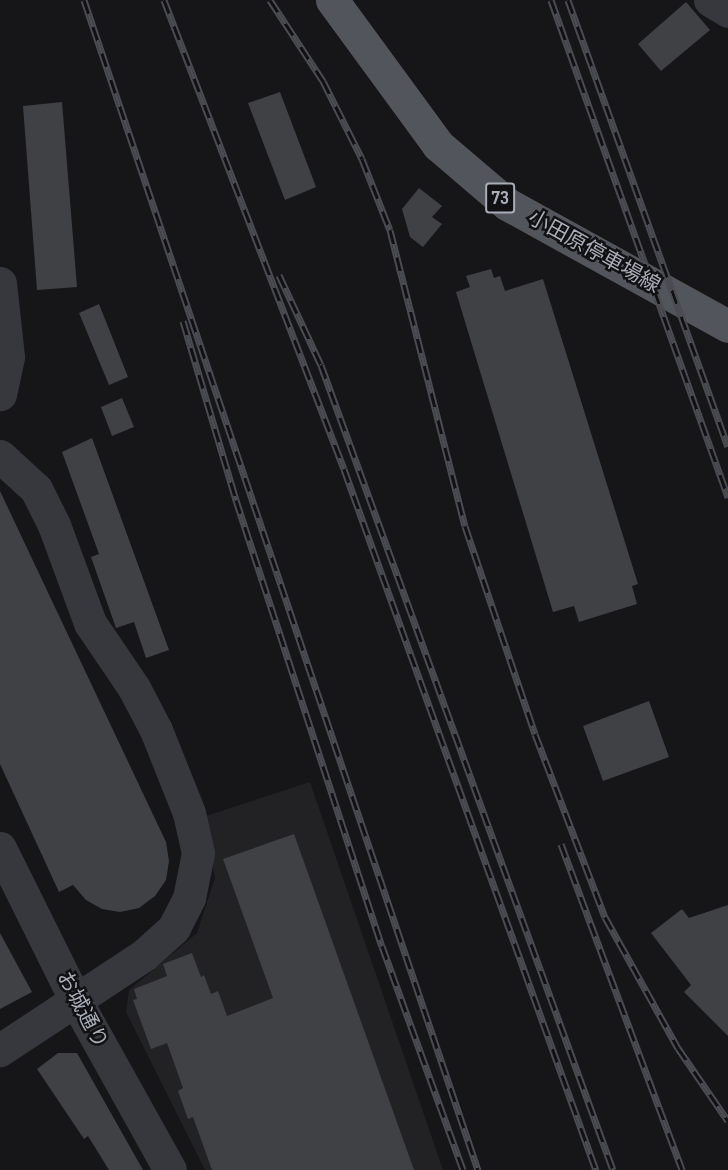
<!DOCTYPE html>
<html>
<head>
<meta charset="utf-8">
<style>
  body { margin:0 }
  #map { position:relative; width:728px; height:1170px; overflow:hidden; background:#161618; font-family:"Sofia Sans Condensed","Noto Sans JP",sans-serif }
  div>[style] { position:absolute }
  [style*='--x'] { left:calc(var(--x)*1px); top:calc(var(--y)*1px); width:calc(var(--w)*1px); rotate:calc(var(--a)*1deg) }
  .built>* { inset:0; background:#222225 }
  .building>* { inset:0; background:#404145 }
  .minor>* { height:33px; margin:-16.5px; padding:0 16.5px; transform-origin:16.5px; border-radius:16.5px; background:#37383d }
  .major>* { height:33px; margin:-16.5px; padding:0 16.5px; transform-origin:16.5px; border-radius:16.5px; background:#53555c }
  .rail>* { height:7px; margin-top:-3.5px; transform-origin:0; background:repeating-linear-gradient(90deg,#111113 0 14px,#4a4c52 0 28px); box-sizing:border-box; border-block:2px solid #4a4c52 }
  span { translate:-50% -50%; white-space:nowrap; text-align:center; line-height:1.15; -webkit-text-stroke:5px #111113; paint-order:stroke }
  .shield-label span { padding:2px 4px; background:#111113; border:2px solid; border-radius:4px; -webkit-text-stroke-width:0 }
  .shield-label { font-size:20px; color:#a8adb8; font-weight:700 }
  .street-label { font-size:21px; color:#a8adb8 }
</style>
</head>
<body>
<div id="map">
  <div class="built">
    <div style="clip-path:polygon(310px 782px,443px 1170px,205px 1170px,126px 1012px,129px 990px,197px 933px,215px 878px,203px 817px)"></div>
  </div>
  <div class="building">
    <div style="clip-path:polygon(686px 2px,710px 30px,661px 71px,638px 44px)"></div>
    <div style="clip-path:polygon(280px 92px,316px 187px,285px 200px,248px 103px)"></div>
    <div style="clip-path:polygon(62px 102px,77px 287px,37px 290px,23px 106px)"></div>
    <div style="clip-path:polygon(419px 188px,442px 206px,432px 217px,442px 224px,423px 247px,410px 237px,402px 209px)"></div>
    <div style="clip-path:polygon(491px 269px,494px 278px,500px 276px,505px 291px,543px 279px,638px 584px,632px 586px,637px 604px,579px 622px,574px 606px,553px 612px,456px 292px,470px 287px,466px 276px)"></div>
    <div style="clip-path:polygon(99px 304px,128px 377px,109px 385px,79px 313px)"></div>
    <div style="clip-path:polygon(122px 398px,134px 427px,112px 436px,101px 407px)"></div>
    <div style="clip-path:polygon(92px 438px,169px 650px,146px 658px,134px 622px,116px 628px,91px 557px,99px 554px,62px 452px)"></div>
    <div style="clip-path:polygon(0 491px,166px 842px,169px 861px,166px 880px,155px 896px,139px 908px,120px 912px,102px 909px,86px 900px,73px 885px,59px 892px,0 764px)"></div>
    <div style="clip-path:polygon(649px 701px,669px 757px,603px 781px,583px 726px)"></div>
    <div style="clip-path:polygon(294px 834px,414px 1170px,212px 1170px,193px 1117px,188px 1119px,178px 1091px,183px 1088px,167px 1043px,151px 1049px,133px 1000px,137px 999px,134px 989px,167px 976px,163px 964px,192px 953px,201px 977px,204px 975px,211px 994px,218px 991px,227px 1016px,273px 998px,223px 859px)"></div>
    <div style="clip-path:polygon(728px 905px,728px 1036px,684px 992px,691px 985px,651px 933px,682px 909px,689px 918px)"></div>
    <div style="clip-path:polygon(0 933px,32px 992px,0 1009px)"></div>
    <div style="clip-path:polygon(58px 1053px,77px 1053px,143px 1170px,109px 1170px,88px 1136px,84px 1139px,37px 1069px)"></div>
  </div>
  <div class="minor">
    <div style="--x:710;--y:0;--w:21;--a:31"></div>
    <div style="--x:0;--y:283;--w:74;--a:83.8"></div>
    <div style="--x:8;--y:357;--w:38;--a:102"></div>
    <div style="--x:0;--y:456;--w:49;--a:42.5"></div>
    <div style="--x:36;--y:489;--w:40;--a:63.4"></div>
    <div style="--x:54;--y:525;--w:104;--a:69.8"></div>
    <div style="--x:90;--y:623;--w:78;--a:55.9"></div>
    <div style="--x:134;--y:688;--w:47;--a:62.4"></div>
    <div style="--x:156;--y:730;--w:89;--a:68.3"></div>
    <div style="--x:189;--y:813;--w:41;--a:77.3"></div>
    <div style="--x:198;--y:853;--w:46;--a:101.3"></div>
    <div style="--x:189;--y:898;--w:34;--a:117"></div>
    <div style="--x:174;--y:928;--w:40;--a:138"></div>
    <div style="--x:144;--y:955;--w:173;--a:146.6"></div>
    <div style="--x:0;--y:848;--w:171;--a:63.6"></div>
    <div style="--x:76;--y:1001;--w:193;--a:60.9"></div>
  </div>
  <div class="major">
    <div style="--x:332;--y:0;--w:180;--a:53.8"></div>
    <div style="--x:438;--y:145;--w:91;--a:40.5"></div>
    <div style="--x:507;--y:204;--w:252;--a:28.9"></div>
  </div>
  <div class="rail">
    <div style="--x:84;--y:0;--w:1235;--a:71.39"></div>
    <div style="--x:164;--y:0;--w:502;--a:69"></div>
    <div style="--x:344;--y:469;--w:745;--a:70.23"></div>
    <div style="--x:270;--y:0;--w:97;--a:56.8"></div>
    <div style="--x:323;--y:81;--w:87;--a:63.4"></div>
    <div style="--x:362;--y:159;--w:76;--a:68.5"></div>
    <div style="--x:390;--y:230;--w:305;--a:75.8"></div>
    <div style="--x:465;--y:526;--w:219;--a:71.4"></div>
    <div style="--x:535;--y:734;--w:196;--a:69.1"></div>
    <div style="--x:605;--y:917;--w:150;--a:60.9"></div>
    <div style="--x:678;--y:1048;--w:88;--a:55.6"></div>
    <div style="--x:551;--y:0;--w:528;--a:70.4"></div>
    <div style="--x:568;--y:0;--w:474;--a:70.3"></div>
    <div style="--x:279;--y:275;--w:99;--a:65"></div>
    <div style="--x:321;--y:365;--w:856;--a:70.06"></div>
    <div style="--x:183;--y:321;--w:187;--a:73.5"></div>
    <div style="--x:236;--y:500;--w:469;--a:71.9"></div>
    <div style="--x:382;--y:946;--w:238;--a:70.1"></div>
    <div style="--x:561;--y:844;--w:348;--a:69.6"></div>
  </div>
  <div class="shield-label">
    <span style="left:500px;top:198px">73</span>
  </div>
  <div class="street-label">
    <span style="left:594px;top:252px;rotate:29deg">小田原停車場線</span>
    <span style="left:82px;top:1010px;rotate:62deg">お城通り</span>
  </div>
</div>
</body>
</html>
